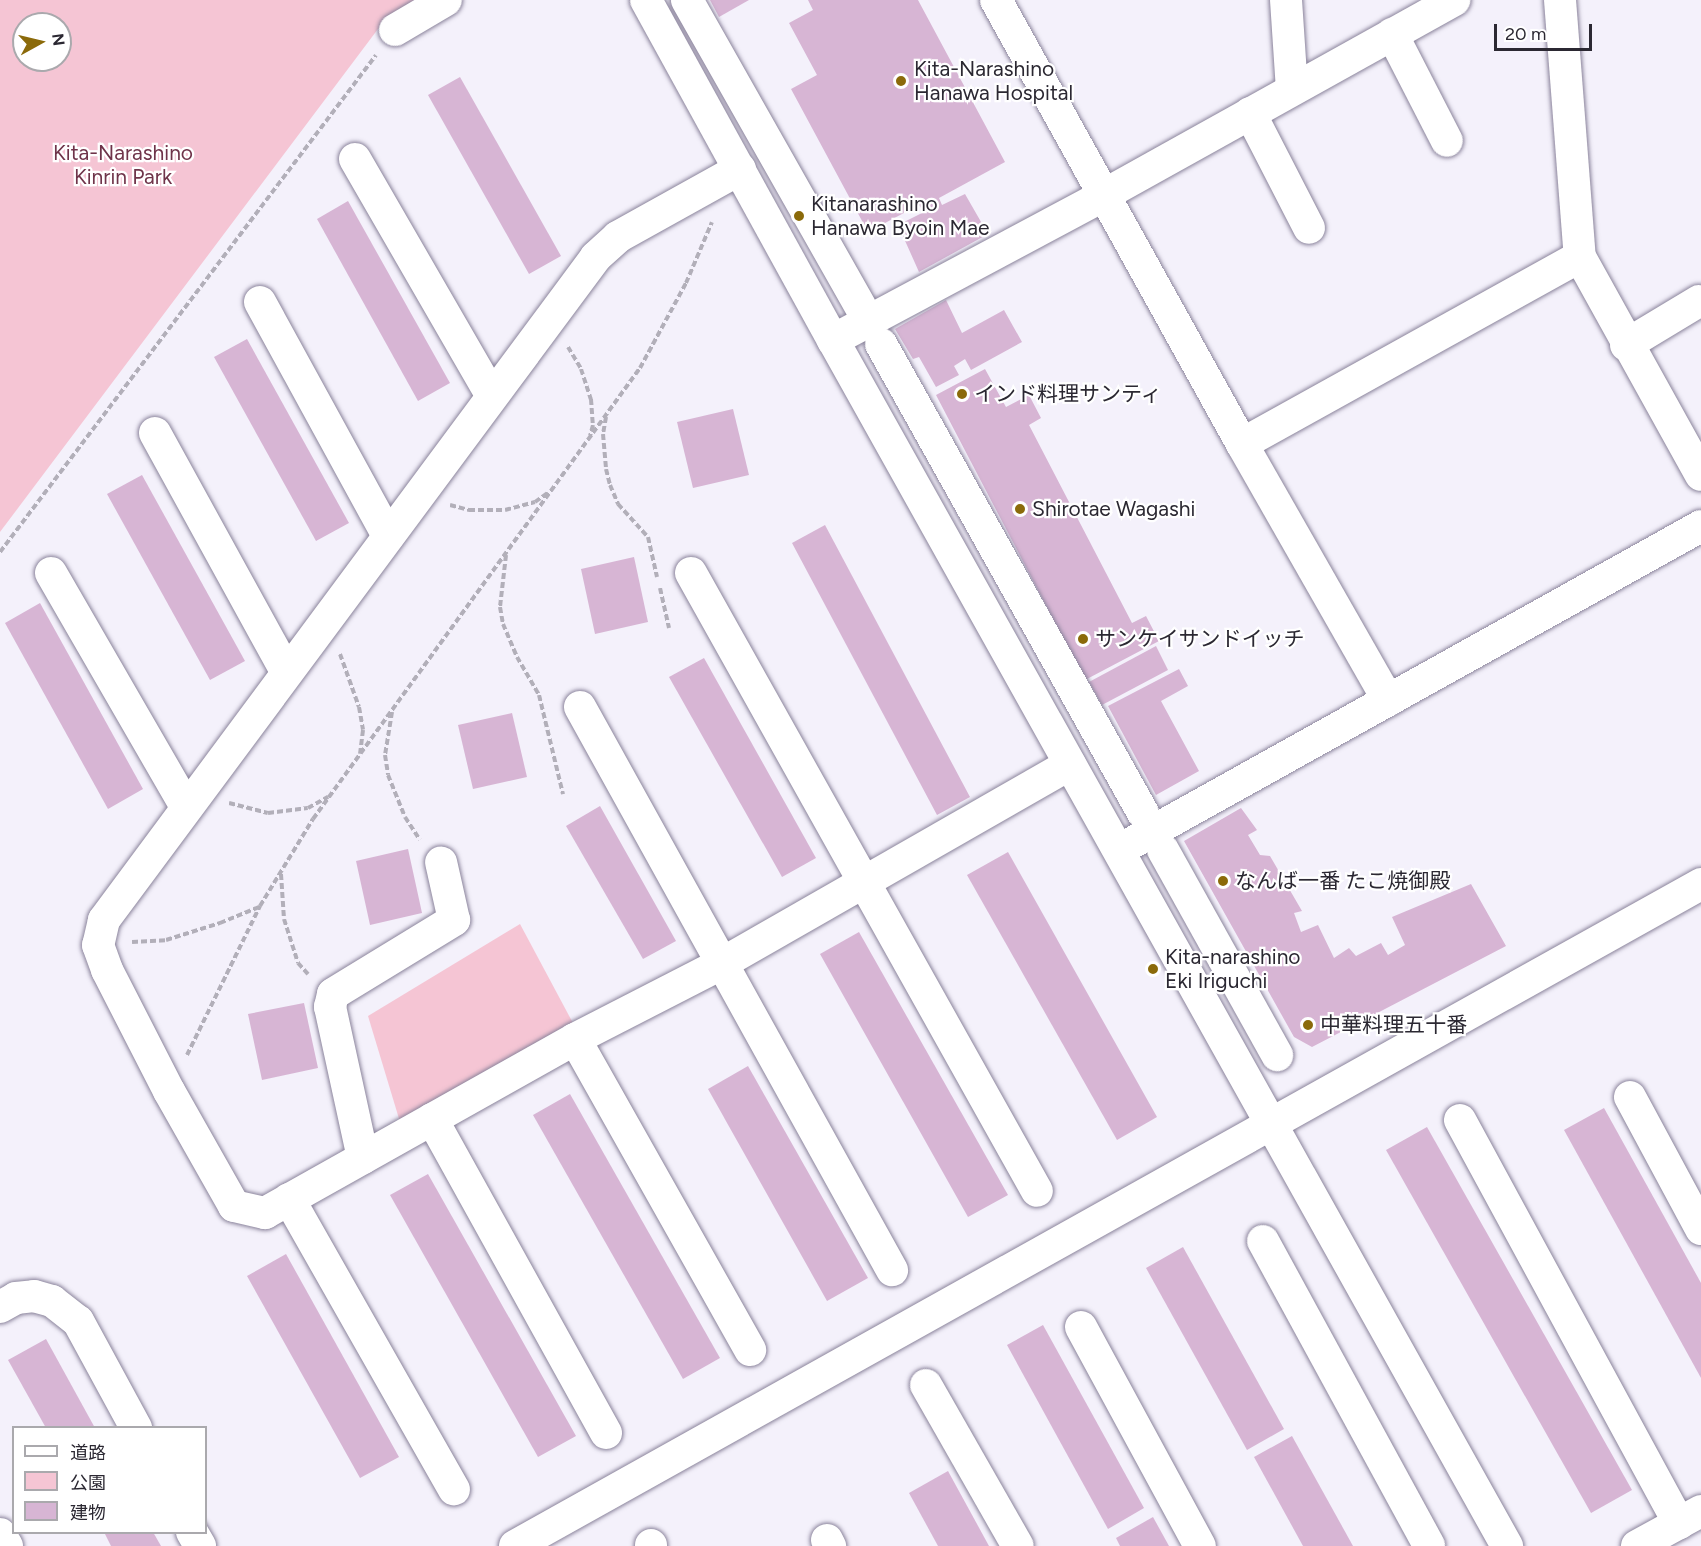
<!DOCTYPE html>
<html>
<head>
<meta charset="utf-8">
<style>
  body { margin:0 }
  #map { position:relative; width:1701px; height:1546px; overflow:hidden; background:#f4f1fb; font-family:Figtree,"Noto Sans JP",sans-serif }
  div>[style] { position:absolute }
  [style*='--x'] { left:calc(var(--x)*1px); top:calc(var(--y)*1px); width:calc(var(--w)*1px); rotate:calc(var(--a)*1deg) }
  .green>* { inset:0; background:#f5c5d4 }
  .building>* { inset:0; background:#d7b5d4 }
  .path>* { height:4px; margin-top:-2px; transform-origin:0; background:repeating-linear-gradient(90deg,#b2afb9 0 6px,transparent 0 9px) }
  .roads { filter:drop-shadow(0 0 2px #8a839b) drop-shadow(0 0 2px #8a839b) }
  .minor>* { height:32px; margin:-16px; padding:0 16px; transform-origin:16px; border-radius:16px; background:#fff }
  .dots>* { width:16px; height:16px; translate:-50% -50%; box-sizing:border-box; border:3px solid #fff; border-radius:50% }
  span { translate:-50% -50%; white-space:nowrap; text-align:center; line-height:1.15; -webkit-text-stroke:4.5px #fff; paint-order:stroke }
  .poi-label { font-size:21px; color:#2b2832 }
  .left { translate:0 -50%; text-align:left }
  .park-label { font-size:21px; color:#6f344a }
  .legend { position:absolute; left:12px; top:1426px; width:195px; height:108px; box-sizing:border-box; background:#fff; border:2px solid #aaa9ad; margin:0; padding:8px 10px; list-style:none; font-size:18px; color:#2b2832 }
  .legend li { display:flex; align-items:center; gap:12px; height:30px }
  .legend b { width:30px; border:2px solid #aaa9ad }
  .north { position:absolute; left:12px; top:12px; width:60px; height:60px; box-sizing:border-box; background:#fff; border:2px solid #aaa9ad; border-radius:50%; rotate:82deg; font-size:16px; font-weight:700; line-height:24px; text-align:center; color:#2b2832 }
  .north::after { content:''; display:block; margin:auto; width:21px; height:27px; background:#8b6a0a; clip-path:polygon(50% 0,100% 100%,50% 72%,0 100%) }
  .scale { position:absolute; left:1494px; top:24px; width:98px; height:27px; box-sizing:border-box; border:3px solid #2b2832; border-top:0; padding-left:8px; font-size:18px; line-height:21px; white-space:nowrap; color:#2b2832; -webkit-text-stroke:4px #fff; paint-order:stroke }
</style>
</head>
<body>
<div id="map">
  <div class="green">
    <div style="clip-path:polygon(evenodd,0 0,427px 0,381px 25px,0 532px,0 0,24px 24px,60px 24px,60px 60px,24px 60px,24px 24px)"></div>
    <div style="clip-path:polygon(520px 924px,574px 1025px,400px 1122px,368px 1016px)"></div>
  </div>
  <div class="building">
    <div style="clip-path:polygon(710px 0,749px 0,719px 17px)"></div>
    <div style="clip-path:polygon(808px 0,918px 0,1005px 162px,939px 198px,942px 205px,965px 194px,988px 234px,919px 272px,898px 225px,924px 212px,919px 205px,868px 232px,791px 89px,817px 75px,789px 23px,813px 10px)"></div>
    <div style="clip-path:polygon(460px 77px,561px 256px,529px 274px,428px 95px)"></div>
    <div style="clip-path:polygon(348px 201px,450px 383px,418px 401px,317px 219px)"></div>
    <div style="clip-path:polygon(946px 300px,962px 333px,1004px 310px,1022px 342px,971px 370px,965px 359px,954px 366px,959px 375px,936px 387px,919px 357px,913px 359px,895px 329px)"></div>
    <div style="clip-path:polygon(247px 339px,349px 523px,316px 541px,214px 357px)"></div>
    <div style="clip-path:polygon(985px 369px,1006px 407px,1029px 395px,1041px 418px,1029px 425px,1132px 623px,1146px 616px,1159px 641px,1085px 680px,936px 395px)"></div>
    <div style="clip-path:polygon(733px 409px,749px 475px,693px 488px,677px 422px)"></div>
    <div style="clip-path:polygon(142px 475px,245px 661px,210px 680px,107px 494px)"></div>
    <div style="clip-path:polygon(825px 525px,970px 797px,937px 815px,792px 543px)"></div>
    <div style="clip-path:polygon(634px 557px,648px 622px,595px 634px,581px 569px)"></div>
    <div style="clip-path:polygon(40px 603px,143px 789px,108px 809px,5px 623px)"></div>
    <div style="clip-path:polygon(1156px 646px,1168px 670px,1102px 705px,1089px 682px)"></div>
    <div style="clip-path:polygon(704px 658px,816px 858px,782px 877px,669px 677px)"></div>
    <div style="clip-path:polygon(1179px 669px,1188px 686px,1161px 701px,1199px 771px,1156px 795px,1108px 706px)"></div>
    <div style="clip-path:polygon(512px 713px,527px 777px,473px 789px,458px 725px)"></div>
    <div style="clip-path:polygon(600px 806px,676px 941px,643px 959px,566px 826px)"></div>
    <div style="clip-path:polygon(1241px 808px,1257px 830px,1248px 835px,1260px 855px,1270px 856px,1302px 911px,1294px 913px,1301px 932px,1318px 925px,1334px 958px,1349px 948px,1356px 956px,1381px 943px,1388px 955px,1405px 945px,1392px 917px,1471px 884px,1506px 946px,1312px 1047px,1294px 1037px,1184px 841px)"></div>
    <div style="clip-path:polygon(408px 849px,422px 913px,370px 925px,356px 861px)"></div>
    <div style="clip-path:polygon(1008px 852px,1157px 1117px,1117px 1140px,967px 875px)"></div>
    <div style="clip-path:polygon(859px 932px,1008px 1195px,968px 1217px,820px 954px)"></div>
    <div style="clip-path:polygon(304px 1003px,318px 1068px,262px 1080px,248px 1014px)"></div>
    <div style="clip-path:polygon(748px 1066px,868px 1278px,827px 1301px,708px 1089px)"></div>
    <div style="clip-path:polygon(570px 1094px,720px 1358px,683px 1379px,533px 1115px)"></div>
    <div style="clip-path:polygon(1604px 1108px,1701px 1283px,1701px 1378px,1564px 1130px)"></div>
    <div style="clip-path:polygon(1427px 1127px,1632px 1490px,1591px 1513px,1386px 1150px)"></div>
    <div style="clip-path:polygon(428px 1174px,576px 1436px,538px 1457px,390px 1195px)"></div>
    <div style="clip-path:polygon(1183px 1247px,1284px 1429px,1247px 1450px,1146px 1268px)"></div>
    <div style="clip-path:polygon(286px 1254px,399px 1457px,360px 1478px,247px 1276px)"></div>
    <div style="clip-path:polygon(1043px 1325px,1144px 1508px,1108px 1529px,1007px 1345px)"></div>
    <div style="clip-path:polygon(46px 1339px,95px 1428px,46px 1428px,8px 1360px)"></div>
    <div style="clip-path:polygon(1292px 1436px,1353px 1546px,1303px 1546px,1254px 1457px)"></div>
    <div style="clip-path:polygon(948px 1471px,989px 1546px,938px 1546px,909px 1493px)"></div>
    <div style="clip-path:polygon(1153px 1517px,1169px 1546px,1120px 1546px,1116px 1538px)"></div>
    <div style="clip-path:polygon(104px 1532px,153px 1532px,161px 1546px,111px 1546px)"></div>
  </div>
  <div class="path">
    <div style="--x:568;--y:347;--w:26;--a:59"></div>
    <div style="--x:581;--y:369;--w:32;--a:72"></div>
    <div style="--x:591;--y:399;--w:26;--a:86"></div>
    <div style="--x:593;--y:425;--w:11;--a:105"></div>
    <div style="--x:606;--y:417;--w:17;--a:100"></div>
    <div style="--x:603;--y:434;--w:35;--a:85"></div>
    <div style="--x:606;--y:469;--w:16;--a:76"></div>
    <div style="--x:610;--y:485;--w:21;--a:67"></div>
    <div style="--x:618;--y:504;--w:45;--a:47.7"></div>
    <div style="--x:648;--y:537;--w:41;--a:77.3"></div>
    <div style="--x:450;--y:505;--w:20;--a:15"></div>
    <div style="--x:469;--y:510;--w:36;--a:0"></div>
    <div style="--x:505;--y:510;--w:31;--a:-15"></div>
    <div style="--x:535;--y:502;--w:17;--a:-36"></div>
    <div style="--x:0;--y:552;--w:623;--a:-52.89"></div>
    <div style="--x:506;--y:555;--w:52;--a:96.6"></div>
    <div style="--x:500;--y:607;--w:17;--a:80"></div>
    <div style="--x:503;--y:624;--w:36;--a:67"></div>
    <div style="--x:517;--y:657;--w:44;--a:59.9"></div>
    <div style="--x:539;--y:695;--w:102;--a:76.4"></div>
    <div style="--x:660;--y:588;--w:41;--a:77.3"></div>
    <div style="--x:340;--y:654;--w:56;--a:70.3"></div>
    <div style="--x:359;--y:707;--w:23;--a:80"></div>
    <div style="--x:363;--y:730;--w:24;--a:97"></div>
    <div style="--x:392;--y:712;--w:44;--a:99.2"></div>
    <div style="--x:385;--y:755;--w:20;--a:81"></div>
    <div style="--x:388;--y:775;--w:45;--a:68"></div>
    <div style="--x:405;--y:817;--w:27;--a:57"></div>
    <div style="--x:229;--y:803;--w:40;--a:14.4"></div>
    <div style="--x:268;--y:813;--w:40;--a:-7.1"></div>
    <div style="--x:308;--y:808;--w:23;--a:-29"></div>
    <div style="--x:281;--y:874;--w:45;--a:86.2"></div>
    <div style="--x:284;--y:919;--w:46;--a:72.3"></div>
    <div style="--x:298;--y:963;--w:15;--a:48"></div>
    <div style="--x:132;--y:942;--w:34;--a:-3"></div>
    <div style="--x:166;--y:940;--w:57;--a:-17.5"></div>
    <div style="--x:220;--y:923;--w:42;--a:-22.3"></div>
    <div style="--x:187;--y:1055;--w:166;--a:-63.9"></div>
    <div style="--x:260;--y:906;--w:102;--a:-58.7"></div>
    <div style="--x:313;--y:819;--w:557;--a:-54.06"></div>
    <div style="--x:640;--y:368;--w:97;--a:-61.6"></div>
    <div style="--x:686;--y:283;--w:66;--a:-66.9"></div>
  </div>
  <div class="roads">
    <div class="minor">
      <div style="--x:646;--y:0;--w:388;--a:61.2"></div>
      <div style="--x:833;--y:340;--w:1382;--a:60.8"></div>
      <div style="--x:687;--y:0;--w:352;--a:60.5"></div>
      <div style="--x:996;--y:0;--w:508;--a:61.01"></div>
      <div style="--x:1242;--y:444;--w:295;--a:60.3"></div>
      <div style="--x:1286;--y:0;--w:90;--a:86.2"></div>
      <div style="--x:1560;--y:0;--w:258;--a:85.6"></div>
      <div style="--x:1580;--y:257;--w:249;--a:61"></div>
      <div style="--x:395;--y:30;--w:59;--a:-30.5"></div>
      <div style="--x:1392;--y:34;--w:120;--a:62.8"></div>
      <div style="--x:1250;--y:113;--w:129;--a:62.8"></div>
      <div style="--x:355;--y:159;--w:272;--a:60"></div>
      <div style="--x:740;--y:169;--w:140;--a:150.9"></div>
      <div style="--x:618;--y:237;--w:30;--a:138"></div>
      <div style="--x:596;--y:257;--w:826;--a:126.58"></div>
      <div style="--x:104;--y:920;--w:26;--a:103"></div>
      <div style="--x:98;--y:945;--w:27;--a:70"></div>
      <div style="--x:107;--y:970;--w:136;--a:62.9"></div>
      <div style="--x:169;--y:1091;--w:132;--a:60.5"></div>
      <div style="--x:234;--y:1206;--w:32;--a:13"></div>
      <div style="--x:265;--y:1213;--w:355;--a:-29.3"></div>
      <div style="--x:575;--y:1039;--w:164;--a:-27.2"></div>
      <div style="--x:721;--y:964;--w:402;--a:-29.8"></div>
      <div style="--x:260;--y:302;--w:267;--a:61.3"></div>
      <div style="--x:833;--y:340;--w:307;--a:-28.1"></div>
      <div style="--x:1104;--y:195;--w:401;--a:-29.1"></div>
      <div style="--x:881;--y:344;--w:537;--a:60.81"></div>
      <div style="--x:1626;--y:345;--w:85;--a:-31.1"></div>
      <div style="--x:155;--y:433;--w:272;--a:61.2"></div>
      <div style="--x:1242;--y:444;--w:386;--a:-29"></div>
      <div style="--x:51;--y:573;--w:270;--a:60"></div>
      <div style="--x:691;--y:573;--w:708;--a:60.76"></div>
      <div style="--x:580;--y:707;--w:644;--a:61.01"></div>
      <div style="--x:1119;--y:850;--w:666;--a:-29.1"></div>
      <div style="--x:1163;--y:850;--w:235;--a:60.9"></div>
      <div style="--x:575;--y:1039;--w:357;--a:60.6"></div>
      <div style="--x:1630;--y:1097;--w:150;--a:61.7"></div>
      <div style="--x:432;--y:1119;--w:359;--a:61"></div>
      <div style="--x:1460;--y:1120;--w:459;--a:61.5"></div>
      <div style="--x:363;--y:1158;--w:155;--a:-102.3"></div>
      <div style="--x:330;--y:1007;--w:13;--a:-77"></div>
      <div style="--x:333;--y:994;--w:142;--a:-31.4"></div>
      <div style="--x:454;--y:920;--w:59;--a:-102.6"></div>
      <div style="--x:289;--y:1199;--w:334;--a:60.4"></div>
      <div style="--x:1263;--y:1241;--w:347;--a:61.4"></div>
      <div style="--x:0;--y:1307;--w:18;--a:-29"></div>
      <div style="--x:16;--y:1298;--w:18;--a:-6"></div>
      <div style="--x:34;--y:1296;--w:19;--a:16"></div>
      <div style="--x:52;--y:1301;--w:33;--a:38"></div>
      <div style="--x:78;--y:1321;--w:122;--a:61.5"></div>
      <div style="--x:1081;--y:1327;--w:249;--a:61.5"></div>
      <div style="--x:926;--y:1385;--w:185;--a:60.3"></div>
      <div style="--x:192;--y:1532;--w:16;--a:60"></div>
      <div style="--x:0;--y:1534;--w:14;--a:60"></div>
      <div style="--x:827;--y:1540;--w:7;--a:63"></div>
      <div style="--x:651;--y:1545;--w:1;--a:90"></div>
      <div style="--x:515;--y:1546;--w:1358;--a:-29.17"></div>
      <div style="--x:1637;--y:1546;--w:73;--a:-28.7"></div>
    </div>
  </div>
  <div class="dots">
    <div style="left:901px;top:81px;background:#8b6a0a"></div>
    <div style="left:799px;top:216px;background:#8b6a0a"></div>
    <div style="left:962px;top:394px;background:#8b6a0a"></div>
    <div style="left:1020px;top:509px;background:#8b6a0a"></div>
    <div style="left:1083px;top:639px;background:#8b6a0a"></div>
    <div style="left:1223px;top:881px;background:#8b6a0a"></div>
    <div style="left:1153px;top:969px;background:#8b6a0a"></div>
    <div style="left:1308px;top:1025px;background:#8b6a0a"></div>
  </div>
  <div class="poi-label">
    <span class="left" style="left:914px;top:81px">Kita-Narashino<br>Hanawa Hospital</span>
    <span class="left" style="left:811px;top:216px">Kitanarashino<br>Hanawa Byoin Mae</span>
    <span class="left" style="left:974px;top:394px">インド料理サンティ</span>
    <span class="left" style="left:1032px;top:509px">Shirotae Wagashi</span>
    <span class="left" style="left:1095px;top:639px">サンケイサンドイッチ</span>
    <span class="left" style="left:1235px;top:881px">なんば一番 たこ焼御殿</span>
    <span class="left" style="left:1165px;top:969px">Kita-narashino<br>Eki Iriguchi</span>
    <span class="left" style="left:1320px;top:1025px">中華料理五十番</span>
  </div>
  <div class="park-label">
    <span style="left:123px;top:165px">Kita-Narashino<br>Kinrin Park</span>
  </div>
  <ul class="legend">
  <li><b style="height:8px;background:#fff"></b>道路</li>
  <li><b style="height:16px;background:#f5c5d4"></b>公園</li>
  <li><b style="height:16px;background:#d7b5d4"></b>建物</li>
  </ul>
  <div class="north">N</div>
  <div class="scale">20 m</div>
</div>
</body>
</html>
